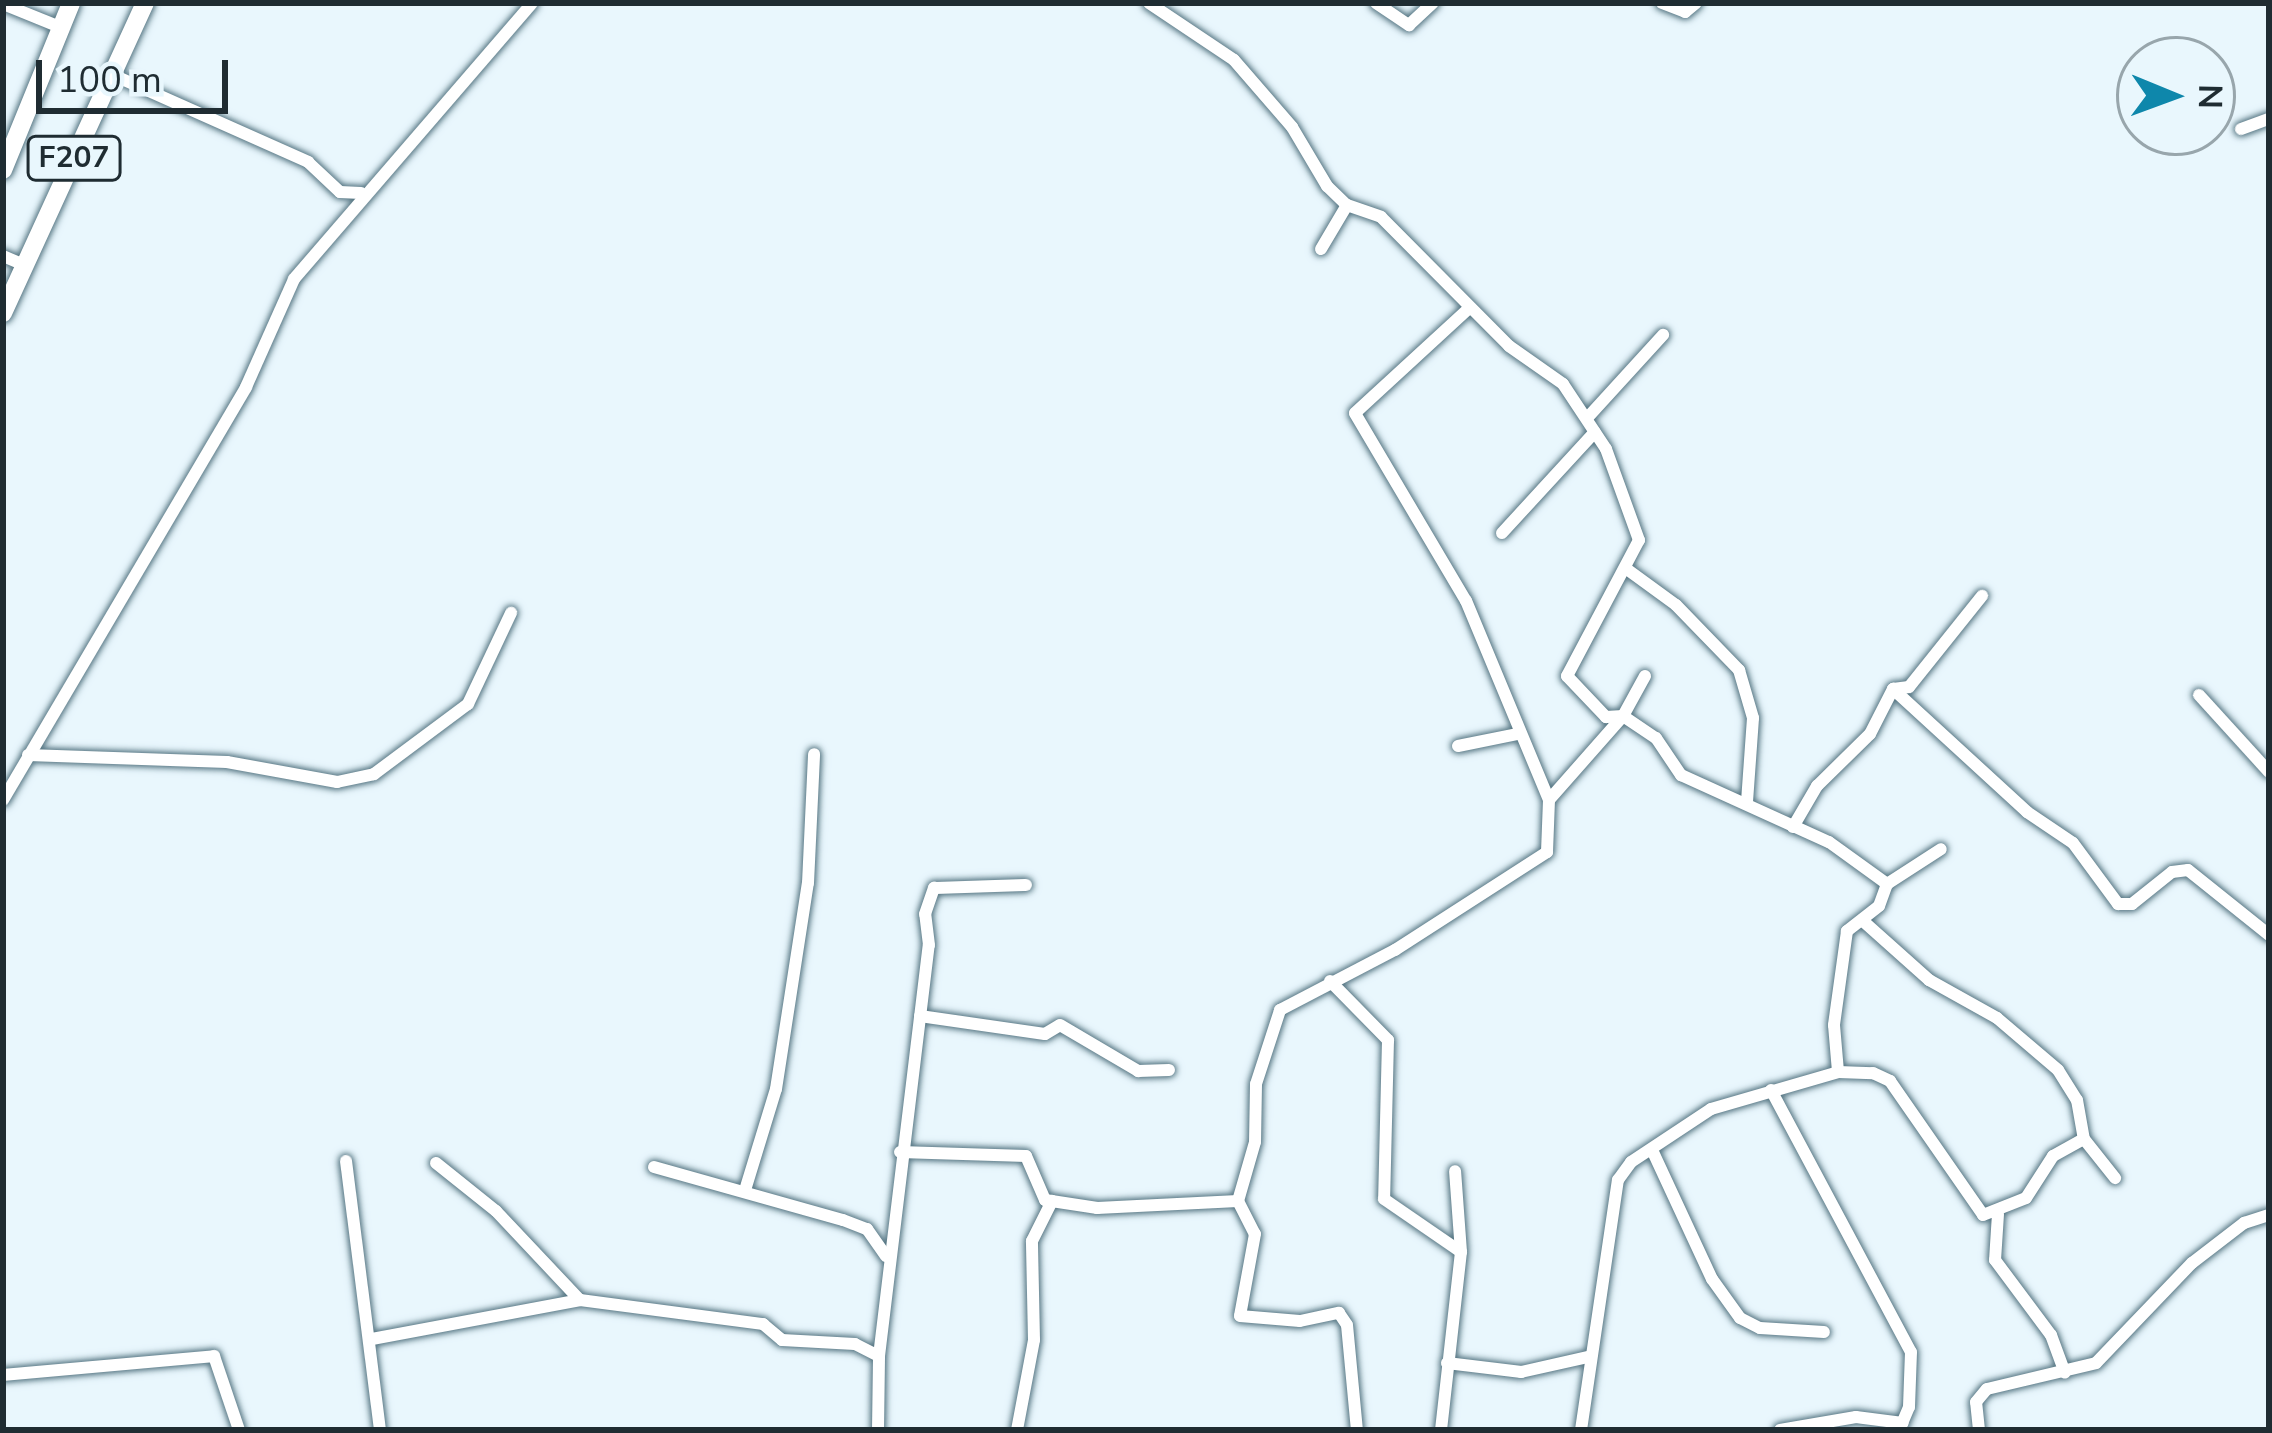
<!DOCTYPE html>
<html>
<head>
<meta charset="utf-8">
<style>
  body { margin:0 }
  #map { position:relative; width:2272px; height:1433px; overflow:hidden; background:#e9f7fd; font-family:"Nunito Sans",sans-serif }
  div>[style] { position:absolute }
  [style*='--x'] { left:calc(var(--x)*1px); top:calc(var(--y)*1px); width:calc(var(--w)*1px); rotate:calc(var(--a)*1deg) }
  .roads { filter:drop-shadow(0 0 3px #567683) drop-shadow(0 0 3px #567683) }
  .street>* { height:12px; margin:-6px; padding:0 6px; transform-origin:6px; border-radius:6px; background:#fff }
  .primary>* { height:18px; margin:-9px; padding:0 9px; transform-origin:9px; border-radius:9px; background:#fff }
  span { translate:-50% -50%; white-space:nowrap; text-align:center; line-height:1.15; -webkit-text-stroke:12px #e9f7fd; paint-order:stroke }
  .shield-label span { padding:3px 9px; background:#e9f7fd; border:3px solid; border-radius:9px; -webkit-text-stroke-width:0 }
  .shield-label { font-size:30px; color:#1f2c32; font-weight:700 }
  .frame { position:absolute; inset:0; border:6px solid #1f2c32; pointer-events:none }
  .north { position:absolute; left:2116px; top:36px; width:120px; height:120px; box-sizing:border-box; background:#e9f7fd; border:3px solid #98a6ac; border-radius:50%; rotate:91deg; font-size:33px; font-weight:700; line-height:48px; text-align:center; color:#1f2c32 }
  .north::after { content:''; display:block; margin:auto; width:42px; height:54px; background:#0e87ab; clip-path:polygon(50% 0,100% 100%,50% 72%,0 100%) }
  .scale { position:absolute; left:36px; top:60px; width:192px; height:54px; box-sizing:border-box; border:6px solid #1f2c32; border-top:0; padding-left:15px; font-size:36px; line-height:42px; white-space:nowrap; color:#1f2c32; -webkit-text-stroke:9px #e9f7fd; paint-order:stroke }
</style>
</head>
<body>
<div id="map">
  <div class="roads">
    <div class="street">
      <div style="--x:1149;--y:3;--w:102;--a:33.8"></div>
      <div style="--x:1234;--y:60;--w:89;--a:49.1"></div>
      <div style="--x:1292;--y:127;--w:69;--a:59.3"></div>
      <div style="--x:1327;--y:186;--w:28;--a:44"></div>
      <div style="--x:1347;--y:205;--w:36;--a:19"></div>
      <div style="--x:1381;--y:217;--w:182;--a:45.2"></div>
      <div style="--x:1509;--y:346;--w:66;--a:35.1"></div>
      <div style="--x:1563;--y:384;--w:78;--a:56.5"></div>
      <div style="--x:1606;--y:449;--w:97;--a:70.1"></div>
      <div style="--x:1639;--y:540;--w:154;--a:117.9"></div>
      <div style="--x:1567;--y:676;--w:57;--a:46.4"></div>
      <div style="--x:1606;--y:717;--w:17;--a:-3"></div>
      <div style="--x:1623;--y:716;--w:112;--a:131.4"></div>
      <div style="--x:1549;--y:800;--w:216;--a:-112.6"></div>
      <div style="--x:1466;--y:601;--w:218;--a:-120.6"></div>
      <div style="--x:1355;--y:413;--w:155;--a:-42.6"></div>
      <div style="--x:1376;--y:3;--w:40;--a:34"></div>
      <div style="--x:1409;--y:25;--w:33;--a:-43"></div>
      <div style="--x:1662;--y:3;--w:25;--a:21"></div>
      <div style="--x:1685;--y:12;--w:14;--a:-39"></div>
      <div style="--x:3;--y:4;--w:61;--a:22"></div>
      <div style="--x:113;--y:75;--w:214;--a:24"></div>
      <div style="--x:308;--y:162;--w:44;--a:43.2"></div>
      <div style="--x:340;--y:192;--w:21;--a:3"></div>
      <div style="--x:2241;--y:129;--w:30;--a:-20"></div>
      <div style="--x:1321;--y:249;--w:51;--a:-59.4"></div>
      <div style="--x:3;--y:256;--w:23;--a:23"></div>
      <div style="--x:1589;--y:416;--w:110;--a:-47.6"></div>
      <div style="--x:1502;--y:533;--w:137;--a:-47.4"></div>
      <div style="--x:1628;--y:570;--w:59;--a:36.1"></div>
      <div style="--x:1676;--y:605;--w:91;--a:45.9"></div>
      <div style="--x:1739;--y:670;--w:50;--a:73.7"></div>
      <div style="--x:1753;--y:718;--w:83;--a:94.1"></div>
      <div style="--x:1645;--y:676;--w:46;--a:118.8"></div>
      <div style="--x:1623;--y:716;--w:40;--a:34"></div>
      <div style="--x:1656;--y:738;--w:45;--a:56"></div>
      <div style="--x:1681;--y:775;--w:162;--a:24.4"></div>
      <div style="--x:1829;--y:842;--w:72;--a:35.9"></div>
      <div style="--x:1887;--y:884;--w:23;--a:110"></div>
      <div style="--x:1879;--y:906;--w:41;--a:142"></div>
      <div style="--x:1847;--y:931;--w:95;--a:97.9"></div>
      <div style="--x:1834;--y:1025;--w:47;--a:85.1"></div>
      <div style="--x:1893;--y:689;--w:182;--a:42.5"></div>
      <div style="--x:2027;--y:812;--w:55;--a:34"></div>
      <div style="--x:2073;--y:843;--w:76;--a:53.6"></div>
      <div style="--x:2118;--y:904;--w:14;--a:0"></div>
      <div style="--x:2132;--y:904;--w:51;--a:-38.7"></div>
      <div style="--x:2172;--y:872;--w:16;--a:-7"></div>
      <div style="--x:2188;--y:870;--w:104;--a:38.7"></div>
      <div style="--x:2199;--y:695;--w:104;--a:47.7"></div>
      <div style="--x:1458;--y:746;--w:60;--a:-11.5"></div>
      <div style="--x:28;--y:755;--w:199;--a:2"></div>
      <div style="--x:227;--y:762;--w:112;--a:10.3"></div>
      <div style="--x:337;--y:782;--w:38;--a:-12"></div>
      <div style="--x:374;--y:774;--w:117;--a:-36.7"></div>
      <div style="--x:468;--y:704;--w:101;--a:-64.7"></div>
      <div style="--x:3;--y:800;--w:479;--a:-59.5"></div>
      <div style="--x:246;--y:387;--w:118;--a:-66"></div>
      <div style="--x:294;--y:279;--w:364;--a:-49.2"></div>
      <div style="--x:1793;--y:827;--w:48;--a:-59.7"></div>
      <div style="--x:1817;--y:786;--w:74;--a:-44.5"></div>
      <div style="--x:1870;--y:734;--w:51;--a:-62.9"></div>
      <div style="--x:1893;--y:689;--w:16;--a:-7"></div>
      <div style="--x:1909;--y:687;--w:117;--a:-51.3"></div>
      <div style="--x:1887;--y:884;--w:64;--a:-32.9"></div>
      <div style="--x:1863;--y:921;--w:89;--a:41.8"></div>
      <div style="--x:1929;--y:980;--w:78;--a:29.2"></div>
      <div style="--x:1997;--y:1018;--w:80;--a:40.4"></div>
      <div style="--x:2058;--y:1070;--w:36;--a:58"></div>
      <div style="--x:2077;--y:1100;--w:40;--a:80"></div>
      <div style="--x:1330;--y:981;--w:83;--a:45.5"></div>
      <div style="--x:1388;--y:1040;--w:159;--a:91.4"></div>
      <div style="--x:1384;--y:1199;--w:93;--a:34.5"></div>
      <div style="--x:920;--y:1016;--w:126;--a:8.2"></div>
      <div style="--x:1045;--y:1034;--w:17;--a:-31"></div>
      <div style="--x:1060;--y:1025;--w:91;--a:30.5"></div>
      <div style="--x:1138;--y:1071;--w:31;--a:-2"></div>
      <div style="--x:1771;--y:1090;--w:297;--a:61.9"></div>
      <div style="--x:1911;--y:1352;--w:55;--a:92.1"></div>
      <div style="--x:1909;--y:1407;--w:25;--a:113"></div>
      <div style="--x:900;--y:1152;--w:126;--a:1.8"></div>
      <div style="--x:1026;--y:1156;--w:48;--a:66.6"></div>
      <div style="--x:1045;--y:1200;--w:53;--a:8.7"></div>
      <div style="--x:1097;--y:1208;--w:141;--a:-2.8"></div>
      <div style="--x:1653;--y:1152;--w:140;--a:65.1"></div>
      <div style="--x:1712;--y:1279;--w:48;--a:54.3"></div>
      <div style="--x:1740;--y:1318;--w:22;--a:27"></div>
      <div style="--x:1760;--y:1328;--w:64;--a:3.6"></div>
      <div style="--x:346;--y:1161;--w:271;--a:82.8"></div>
      <div style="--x:436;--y:1163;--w:77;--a:38.7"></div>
      <div style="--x:496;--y:1211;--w:122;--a:46.7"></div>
      <div style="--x:654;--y:1167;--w:196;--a:15.7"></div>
      <div style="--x:843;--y:1220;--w:26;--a:21"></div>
      <div style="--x:867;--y:1229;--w:33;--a:55"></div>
      <div style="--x:746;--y:1187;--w:102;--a:-73"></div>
      <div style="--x:776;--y:1089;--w:208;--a:-81.2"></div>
      <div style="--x:808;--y:883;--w:129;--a:-87.3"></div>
      <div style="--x:1238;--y:1201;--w:61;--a:-73.9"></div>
      <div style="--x:1255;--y:1142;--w:58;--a:-89"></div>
      <div style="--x:1256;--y:1084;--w:78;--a:-72"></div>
      <div style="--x:1280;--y:1010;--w:130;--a:-27.6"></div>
      <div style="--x:1395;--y:950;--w:181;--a:-32.8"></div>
      <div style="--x:1547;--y:852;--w:52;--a:-87.8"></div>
      <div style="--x:1238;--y:1201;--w:37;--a:63"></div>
      <div style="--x:1255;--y:1234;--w:83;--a:100.4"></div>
      <div style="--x:1240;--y:1316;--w:60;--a:4.8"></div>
      <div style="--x:1300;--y:1321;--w:40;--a:-12"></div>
      <div style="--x:1339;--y:1313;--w:14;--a:56"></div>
      <div style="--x:1347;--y:1325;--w:105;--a:84.6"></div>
      <div style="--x:1998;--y:1214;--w:46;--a:93.7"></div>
      <div style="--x:1995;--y:1260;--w:94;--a:53.3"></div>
      <div style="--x:2051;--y:1335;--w:40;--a:69.8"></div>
      <div style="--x:372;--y:1339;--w:212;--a:-10.6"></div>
      <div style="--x:580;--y:1300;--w:185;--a:7.5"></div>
      <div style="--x:763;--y:1324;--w:25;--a:40"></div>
      <div style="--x:782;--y:1340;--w:73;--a:3.1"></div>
      <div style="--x:855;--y:1344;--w:27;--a:27"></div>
      <div style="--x:1447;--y:1363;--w:75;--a:6.9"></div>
      <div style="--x:1521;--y:1372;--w:69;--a:-12.6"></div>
      <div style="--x:3;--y:1375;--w:212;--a:-5.1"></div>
      <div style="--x:214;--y:1356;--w:78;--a:71.3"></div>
      <div style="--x:878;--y:1430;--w:74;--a:-89.2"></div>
      <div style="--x:879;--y:1356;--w:414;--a:-83.1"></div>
      <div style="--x:929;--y:945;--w:31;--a:-97"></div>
      <div style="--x:925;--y:914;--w:28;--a:-71"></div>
      <div style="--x:934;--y:888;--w:92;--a:-1.9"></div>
      <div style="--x:1017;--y:1430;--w:92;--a:-79.3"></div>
      <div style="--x:1034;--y:1340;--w:99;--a:-91.2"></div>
      <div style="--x:1032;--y:1241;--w:45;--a:-63.4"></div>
      <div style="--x:1441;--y:1430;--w:179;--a:-83.6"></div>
      <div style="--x:1461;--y:1252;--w:81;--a:-94.2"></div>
      <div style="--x:1581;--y:1430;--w:253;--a:-81.6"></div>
      <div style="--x:1618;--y:1180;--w:22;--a:-54"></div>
      <div style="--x:1631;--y:1162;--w:96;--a:-33.5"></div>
      <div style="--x:1711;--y:1109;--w:132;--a:-16.2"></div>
      <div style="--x:1838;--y:1072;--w:35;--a:2"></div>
      <div style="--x:1873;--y:1073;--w:19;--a:25"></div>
      <div style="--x:1890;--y:1081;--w:163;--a:55.2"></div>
      <div style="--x:1983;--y:1215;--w:46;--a:-21.6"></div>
      <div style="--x:2026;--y:1198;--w:50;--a:-57.3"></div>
      <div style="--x:2053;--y:1156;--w:35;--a:-29"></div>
      <div style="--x:2084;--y:1139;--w:50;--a:51.5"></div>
      <div style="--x:1780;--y:1430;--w:77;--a:-9.7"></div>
      <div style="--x:1856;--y:1417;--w:47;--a:7.3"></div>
      <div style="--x:1979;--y:1430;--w:28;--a:-96"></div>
      <div style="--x:1976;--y:1402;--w:17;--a:-50"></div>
      <div style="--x:1987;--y:1389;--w:112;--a:-13.4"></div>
      <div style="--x:2096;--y:1363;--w:139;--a:-46.2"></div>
      <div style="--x:2192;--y:1263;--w:66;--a:-37.6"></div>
      <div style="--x:2244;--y:1223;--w:26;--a:-18"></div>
    </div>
    <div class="primary">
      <div style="--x:3;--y:170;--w:180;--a:-67.8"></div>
      <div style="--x:3;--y:313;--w:341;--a:-65.4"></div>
    </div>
  </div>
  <div class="shield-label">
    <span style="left:74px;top:158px">F207</span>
  </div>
  <div class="frame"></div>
  <div class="north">N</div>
  <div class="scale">100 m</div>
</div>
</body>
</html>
